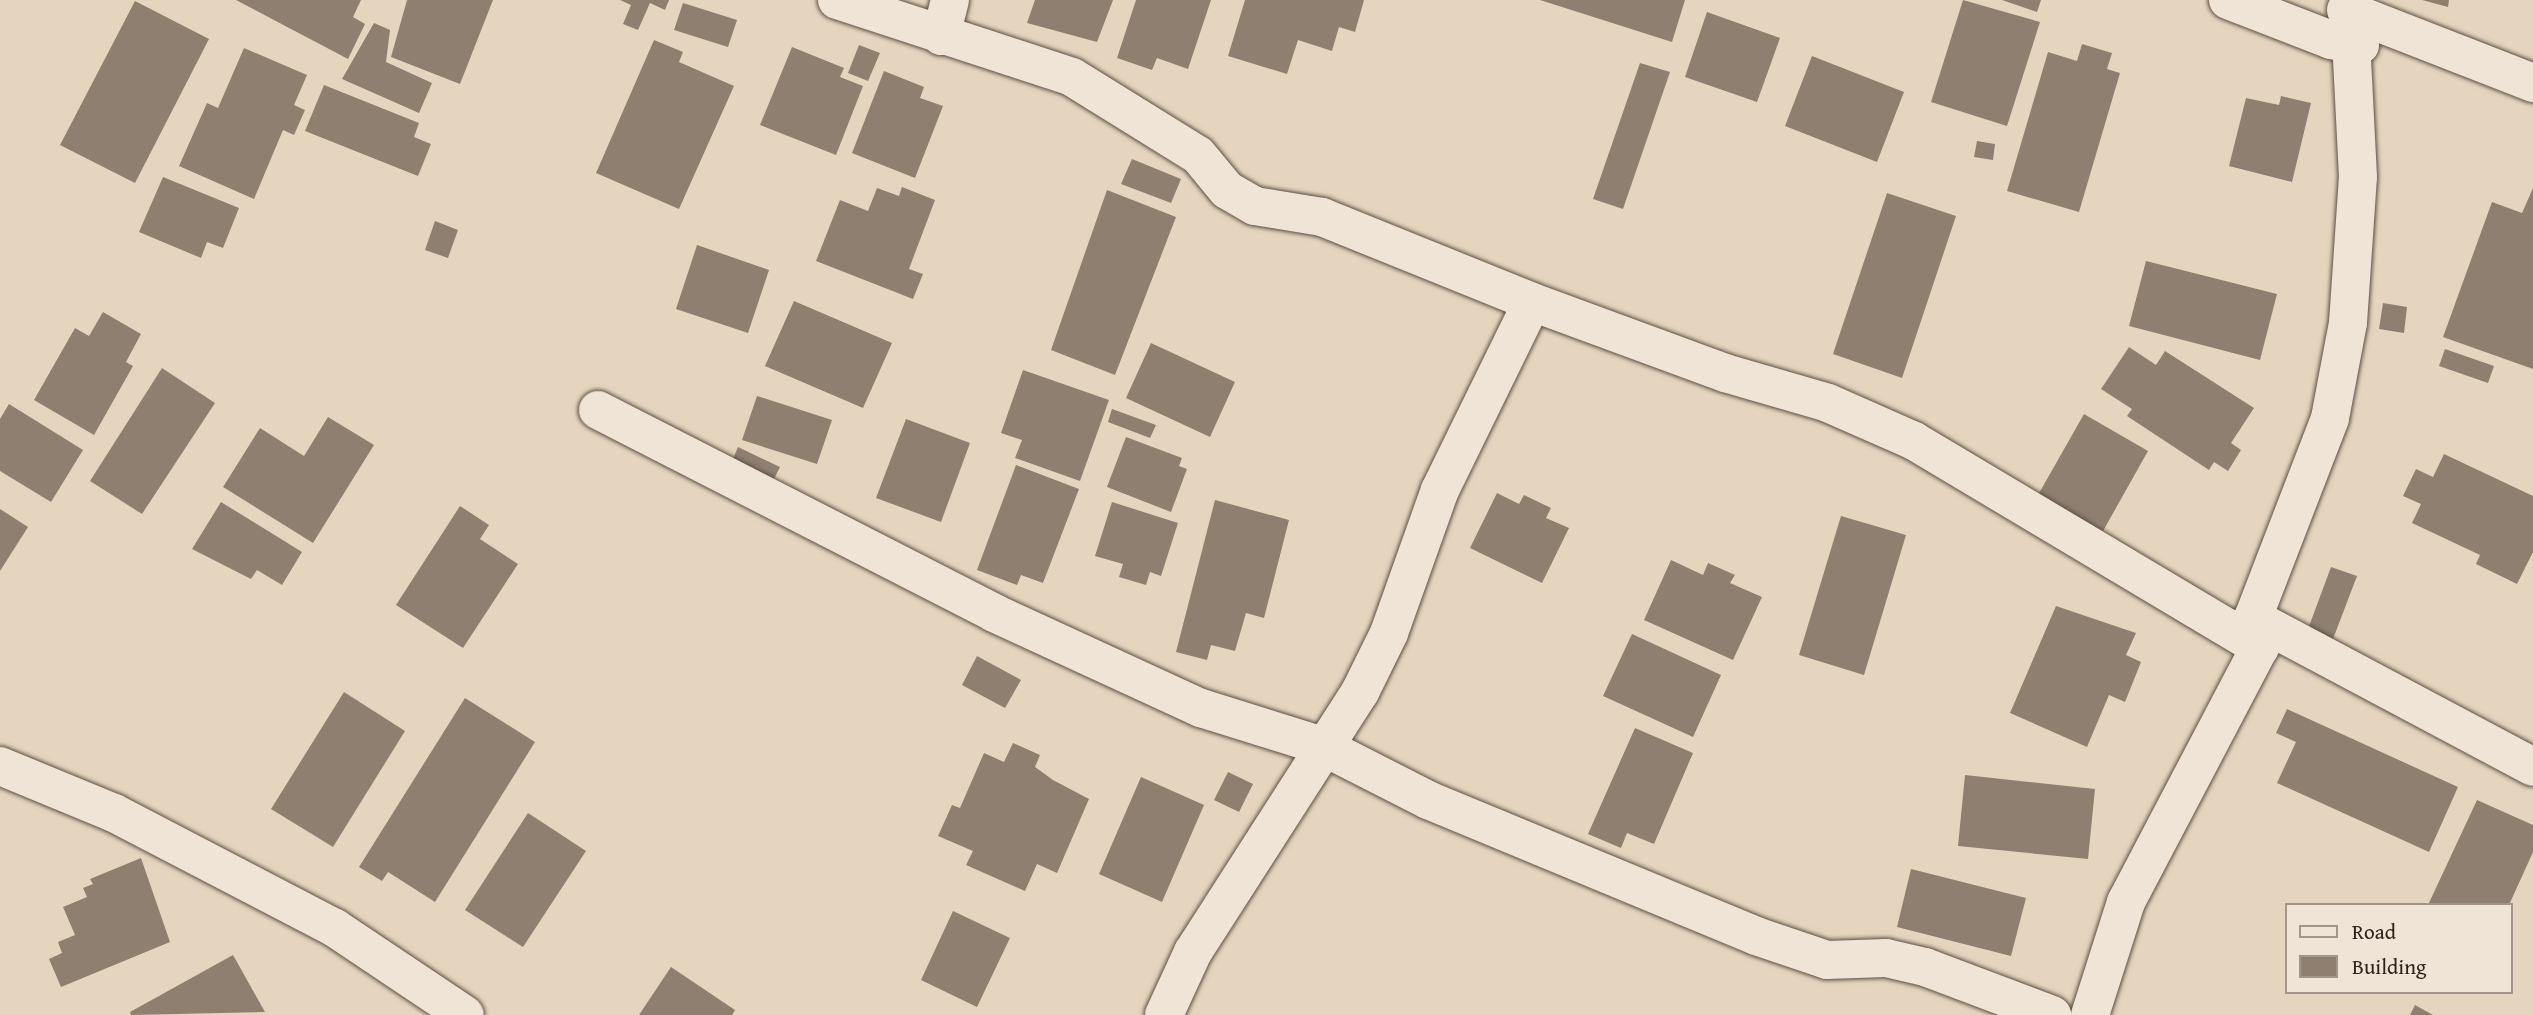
<!DOCTYPE html>
<html>
<head>
<meta charset="utf-8">
<style>
  body { margin:0 }
  #map { position:relative; width:2533px; height:1015px; overflow:hidden; background:#e6d5be; font-family:"Gentium Book Plus",serif }
  div>[style] { position:absolute }
  [style*='--x'] { left:calc(var(--x)*1px); top:calc(var(--y)*1px); width:calc(var(--w)*1px); rotate:calc(var(--a)*1deg) }
  .building>* { inset:0; background:#8e7f70 }
  .roads { filter:drop-shadow(0 0 2px #5c4f44) drop-shadow(0 0 2px #5c4f44) }
  .minor>* { height:38px; margin:-19px; padding:0 19px; transform-origin:19px; border-radius:19px; background:#efe4d5 }
  span { translate:-50% -50%; white-space:nowrap; text-align:center; line-height:1.15; -webkit-text-stroke:5px #efe4d5; paint-order:stroke }
  .legend { position:absolute; left:2285px; top:903px; width:228px; height:91px; box-sizing:border-box; background:#efe4d5; border:2px solid #a2968b; margin:0; padding:9px 12px; list-style:none; font-size:21px; color:#2e221b }
  .legend li { display:flex; align-items:center; gap:14px; height:35px }
  .legend b { width:35px; border:2px solid #a2968b }
</style>
</head>
<body>
<div id="map">
  <div class="building">
    <div style="clip-path:polygon(236px 0,361px 0,353px 17px,365px 24px,348px 59px)"></div>
    <div style="clip-path:polygon(407px 0,493px 0,460px 84px,391px 57px)"></div>
    <div style="clip-path:polygon(620px 0,669px 0,665px 10px,650px 3px,638px 30px,623px 24px,631px 5px)"></div>
    <div style="clip-path:polygon(1035px 0,1113px 0,1097px 42px,1027px 23px)"></div>
    <div style="clip-path:polygon(1136px 0,1211px 0,1188px 69px,1157px 58px,1152px 70px,1117px 58px)"></div>
    <div style="clip-path:polygon(1245px 0,1364px 0,1355px 32px,1339px 27px,1332px 51px,1298px 40px,1287px 74px,1228px 56px)"></div>
    <div style="clip-path:polygon(1540px 0,1685px 0,1672px 42px)"></div>
    <div style="clip-path:polygon(1963px 0,2040px 22px,2007px 126px,1931px 102px)"></div>
    <div style="clip-path:polygon(2002px 0,2041px 0,2037px 12px)"></div>
    <div style="clip-path:polygon(2422px 0,2449px 0,2448px 7px)"></div>
    <div style="clip-path:polygon(135px 1px,209px 39px,135px 183px,60px 145px)"></div>
    <div style="clip-path:polygon(683px 3px,737px 20px,728px 47px,674px 30px)"></div>
    <div style="clip-path:polygon(1707px 12px,1780px 38px,1757px 102px,1685px 77px)"></div>
    <div style="clip-path:polygon(374px 23px,390px 30px,386px 62px,432px 83px,419px 113px,342px 79px)"></div>
    <div style="clip-path:polygon(654px 40px,683px 52px,679px 62px,734px 86px,679px 209px,596px 173px)"></div>
    <div style="clip-path:polygon(2082px 44px,2112px 53px,2107px 69px,2120px 73px,2079px 212px,2007px 191px,2048px 52px,2077px 61px)"></div>
    <div style="clip-path:polygon(859px 45px,880px 53px,868px 81px,848px 73px)"></div>
    <div style="clip-path:polygon(792px 47px,844px 68px,840px 77px,863px 86px,836px 155px,760px 125px)"></div>
    <div style="clip-path:polygon(244px 48px,307px 75px,294px 105px,305px 110px,294px 135px,283px 130px,254px 199px,179px 166px,207px 103px,218px 108px)"></div>
    <div style="clip-path:polygon(1812px 56px,1904px 92px,1877px 162px,1785px 126px)"></div>
    <div style="clip-path:polygon(1640px 63px,1670px 72px,1623px 209px,1593px 199px)"></div>
    <div style="clip-path:polygon(884px 71px,924px 87px,920px 98px,943px 106px,915px 178px,852px 153px)"></div>
    <div style="clip-path:polygon(324px 85px,419px 123px,414px 137px,431px 144px,418px 176px,305px 131px)"></div>
    <div style="clip-path:polygon(2281px 96px,2311px 103px,2292px 182px,2229px 166px,2246px 98px,2279px 105px)"></div>
    <div style="clip-path:polygon(1977px 141px,1995px 144px,1993px 160px,1974px 157px)"></div>
    <div style="clip-path:polygon(1132px 159px,1181px 179px,1171px 203px,1121px 184px)"></div>
    <div style="clip-path:polygon(163px 177px,239px 208px,223px 248px,207px 242px,201px 258px,139px 232px)"></div>
    <div style="clip-path:polygon(902px 187px,935px 200px,909px 269px,923px 274px,913px 299px,816px 261px,840px 200px,868px 211px,877px 188px,899px 196px)"></div>
    <div style="clip-path:polygon(2533px 188px,2533px 369px,2443px 337px,2492px 202px,2522px 213px)"></div>
    <div style="clip-path:polygon(1107px 190px,1176px 217px,1115px 375px,1051px 350px)"></div>
    <div style="clip-path:polygon(1887px 193px,1956px 216px,1902px 378px,1833px 354px)"></div>
    <div style="clip-path:polygon(435px 221px,458px 230px,448px 258px,425px 250px)"></div>
    <div style="clip-path:polygon(697px 245px,769px 270px,748px 333px,676px 309px)"></div>
    <div style="clip-path:polygon(2146px 261px,2277px 294px,2260px 360px,2129px 326px)"></div>
    <div style="clip-path:polygon(794px 301px,892px 343px,863px 408px,765px 366px)"></div>
    <div style="clip-path:polygon(2383px 303px,2407px 307px,2404px 333px,2379px 329px)"></div>
    <div style="clip-path:polygon(103px 312px,141px 334px,126px 362px,133px 366px,94px 435px,34px 400px,75px 328px,89px 336px)"></div>
    <div style="clip-path:polygon(1151px 343px,1235px 382px,1210px 437px,1126px 398px)"></div>
    <div style="clip-path:polygon(2129px 347px,2156px 365px,2165px 351px,2254px 408px,2231px 443px,2241px 450px,2228px 471px,2214px 462px,2209px 470px,2127px 416px,2132px 409px,2101px 389px)"></div>
    <div style="clip-path:polygon(2445px 349px,2494px 366px,2488px 383px,2439px 366px)"></div>
    <div style="clip-path:polygon(162px 368px,215px 403px,142px 514px,90px 481px)"></div>
    <div style="clip-path:polygon(1023px 370px,1109px 400px,1080px 481px,1015px 458px,1022px 440px,1001px 433px)"></div>
    <div style="clip-path:polygon(757px 396px,832px 420px,817px 464px,742px 440px)"></div>
    <div style="clip-path:polygon(9px 404px,83px 450px,51px 502px,0 471px,0 419px)"></div>
    <div style="clip-path:polygon(1112px 409px,1156px 425px,1150px 438px,1108px 422px)"></div>
    <div style="clip-path:polygon(2084px 414px,2148px 451px,2103px 531px,2038px 495px)"></div>
    <div style="clip-path:polygon(328px 417px,374px 445px,313px 543px,223px 487px,260px 428px,304px 456px)"></div>
    <div style="clip-path:polygon(906px 419px,970px 443px,941px 522px,876px 498px)"></div>
    <div style="clip-path:polygon(1126px 437px,1182px 458px,1179px 466px,1187px 469px,1171px 512px,1107px 487px)"></div>
    <div style="clip-path:polygon(738px 447px,780px 467px,770px 487px,729px 468px)"></div>
    <div style="clip-path:polygon(2444px 454px,2533px 496px,2533px 552px,2517px 584px,2476px 564px,2480px 555px,2412px 523px,2421px 504px,2403px 496px,2416px 469px,2433px 477px)"></div>
    <div style="clip-path:polygon(1016px 465px,1079px 489px,1043px 583px,1021px 575px,1017px 585px,977px 570px)"></div>
    <div style="clip-path:polygon(1497px 493px,1519px 504px,1524px 495px,1551px 508px,1546px 518px,1569px 528px,1542px 583px,1470px 548px)"></div>
    <div style="clip-path:polygon(1215px 500px,1289px 520px,1264px 618px,1246px 613px,1235px 651px,1211px 645px,1207px 660px,1176px 652px)"></div>
    <div style="clip-path:polygon(221px 502px,302px 552px,282px 585px,257px 570px,251px 579px,192px 549px)"></div>
    <div style="clip-path:polygon(1112px 502px,1178px 523px,1161px 576px,1150px 572px,1146px 585px,1119px 577px,1123px 564px,1095px 556px)"></div>
    <div style="clip-path:polygon(460px 506px,489px 525px,480px 539px,518px 564px,463px 648px,396px 605px)"></div>
    <div style="clip-path:polygon(0 509px,28px 527px,0 571px)"></div>
    <div style="clip-path:polygon(1841px 516px,1906px 535px,1864px 675px,1799px 655px)"></div>
    <div style="clip-path:polygon(1671px 560px,1703px 575px,1708px 563px,1735px 575px,1730px 583px,1762px 597px,1733px 660px,1644px 620px)"></div>
    <div style="clip-path:polygon(2331px 567px,2357px 576px,2333px 639px,2308px 629px)"></div>
    <div style="clip-path:polygon(2056px 606px,2136px 633px,2126px 655px,2141px 662px,2125px 702px,2109px 695px,2087px 747px,2010px 713px)"></div>
    <div style="clip-path:polygon(1632px 634px,1721px 675px,1693px 737px,1603px 696px)"></div>
    <div style="clip-path:polygon(977px 656px,1021px 680px,1005px 708px,962px 685px)"></div>
    <div style="clip-path:polygon(344px 692px,405px 731px,333px 847px,271px 809px)"></div>
    <div style="clip-path:polygon(465px 698px,535px 742px,435px 902px,388px 872px,382px 881px,359px 867px)"></div>
    <div style="clip-path:polygon(2287px 709px,2458px 787px,2429px 852px,2277px 783px,2296px 742px,2276px 733px)"></div>
    <div style="clip-path:polygon(1635px 728px,1693px 753px,1654px 844px,1627px 833px,1621px 848px,1588px 834px)"></div>
    <div style="clip-path:polygon(1013px 743px,1040px 755px,1035px 767px,1053px 780px,1089px 799px,1057px 873px,1037px 864px,1025px 891px,966px 865px,973px 851px,938px 836px,952px 805px,960px 808px,984px 753px,1004px 762px)"></div>
    <div style="clip-path:polygon(1228px 772px,1253px 784px,1239px 812px,1214px 800px)"></div>
    <div style="clip-path:polygon(1965px 775px,2095px 789px,2088px 859px,1958px 846px)"></div>
    <div style="clip-path:polygon(1141px 777px,1204px 805px,1162px 902px,1099px 874px)"></div>
    <div style="clip-path:polygon(2477px 800px,2533px 825px,2533px 852px,2509px 905px,2428px 905px)"></div>
    <div style="clip-path:polygon(528px 813px,586px 851px,523px 947px,465px 910px)"></div>
    <div style="clip-path:polygon(141px 858px,170px 942px,61px 987px,49px 959px,62px 953px,58px 942px,75px 935px,63px 907px,87px 897px,83px 888px,93px 884px,90px 879px)"></div>
    <div style="clip-path:polygon(1911px 869px,2026px 898px,2011px 956px,1897px 927px)"></div>
    <div style="clip-path:polygon(953px 911px,1010px 938px,977px 1007px,921px 980px)"></div>
    <div style="clip-path:polygon(233px 955px,265px 1012px,131px 1015px,130px 1012px)"></div>
    <div style="clip-path:polygon(671px 967px,735px 1010px,732px 1015px,639px 1015px)"></div>
    <div style="clip-path:polygon(2415px 1005px,2433px 1015px,2410px 1015px)"></div>
  </div>
  <div class="roads">
    <div class="minor">
      <div style="--x:837;--y:0;--w:247;--a:18.1"></div>
      <div style="--x:1072;--y:77;--w:148;--a:31.8"></div>
      <div style="--x:1198;--y:155;--w:45;--a:50.4"></div>
      <div style="--x:1227;--y:190;--w:32;--a:30"></div>
      <div style="--x:1255;--y:206;--w:68;--a:9.3"></div>
      <div style="--x:1322;--y:217;--w:227;--a:22"></div>
      <div style="--x:1532;--y:302;--w:206;--a:20.2"></div>
      <div style="--x:1725;--y:373;--w:107;--a:16.2"></div>
      <div style="--x:1828;--y:403;--w:94;--a:23.8"></div>
      <div style="--x:1914;--y:441;--w:403;--a:30.8"></div>
      <div style="--x:2228;--y:0;--w:110;--a:21.2"></div>
      <div style="--x:2331;--y:40;--w:29;--a:10"></div>
      <div style="--x:2360;--y:45;--w:11;--a:-112"></div>
      <div style="--x:2346;--y:10;--w:201;--a:21.3"></div>
      <div style="--x:941;--y:36;--w:37;--a:-76"></div>
      <div style="--x:598;--y:410;--w:445;--a:27.1"></div>
      <div style="--x:994;--y:613;--w:228;--a:24.7"></div>
      <div style="--x:1201;--y:708;--w:127;--a:17.4"></div>
      <div style="--x:1322;--y:746;--w:119;--a:27"></div>
      <div style="--x:1428;--y:800;--w:355;--a:22.5"></div>
      <div style="--x:1756;--y:936;--w:75;--a:18.7"></div>
      <div style="--x:1827;--y:960;--w:59;--a:-1.9"></div>
      <div style="--x:1886;--y:958;--w:40;--a:13"></div>
      <div style="--x:1925;--y:967;--w:136;--a:20.7"></div>
      <div style="--x:2253;--y:618;--w:317;--a:28"></div>
      <div style="--x:0;--y:766;--w:123;--a:22.4"></div>
      <div style="--x:114;--y:813;--w:249;--a:27.5"></div>
      <div style="--x:335;--y:928;--w:156;--a:33.8"></div>
      <div style="--x:1164;--y:1015;--w:69;--a:-65.3"></div>
      <div style="--x:1193;--y:952;--w:309;--a:-57.3"></div>
      <div style="--x:1360;--y:692;--w:66;--a:-63.8"></div>
      <div style="--x:1389;--y:633;--w:152;--a:-70.4"></div>
      <div style="--x:1440;--y:490;--w:209;--a:-63.9"></div>
      <div style="--x:2090;--y:1015;--w:119;--a:-72.3"></div>
      <div style="--x:2126;--y:902;--w:288;--a:-62.3"></div>
      <div style="--x:2260;--y:647;--w:30;--a:-104"></div>
      <div style="--x:2253;--y:618;--w:214;--a:-68.9"></div>
      <div style="--x:2330;--y:418;--w:97;--a:-79.3"></div>
      <div style="--x:2348;--y:323;--w:146;--a:-86.1"></div>
      <div style="--x:2358;--y:177;--w:177;--a:-92.9"></div>
    </div>
  </div>
  <ul class="legend">
  <li><b style="height:9px;background:#efe4d5"></b>Road</li>
  <li><b style="height:19px;background:#8e7f70"></b>Building</li>
  </ul>
</div>
</body>
</html>
